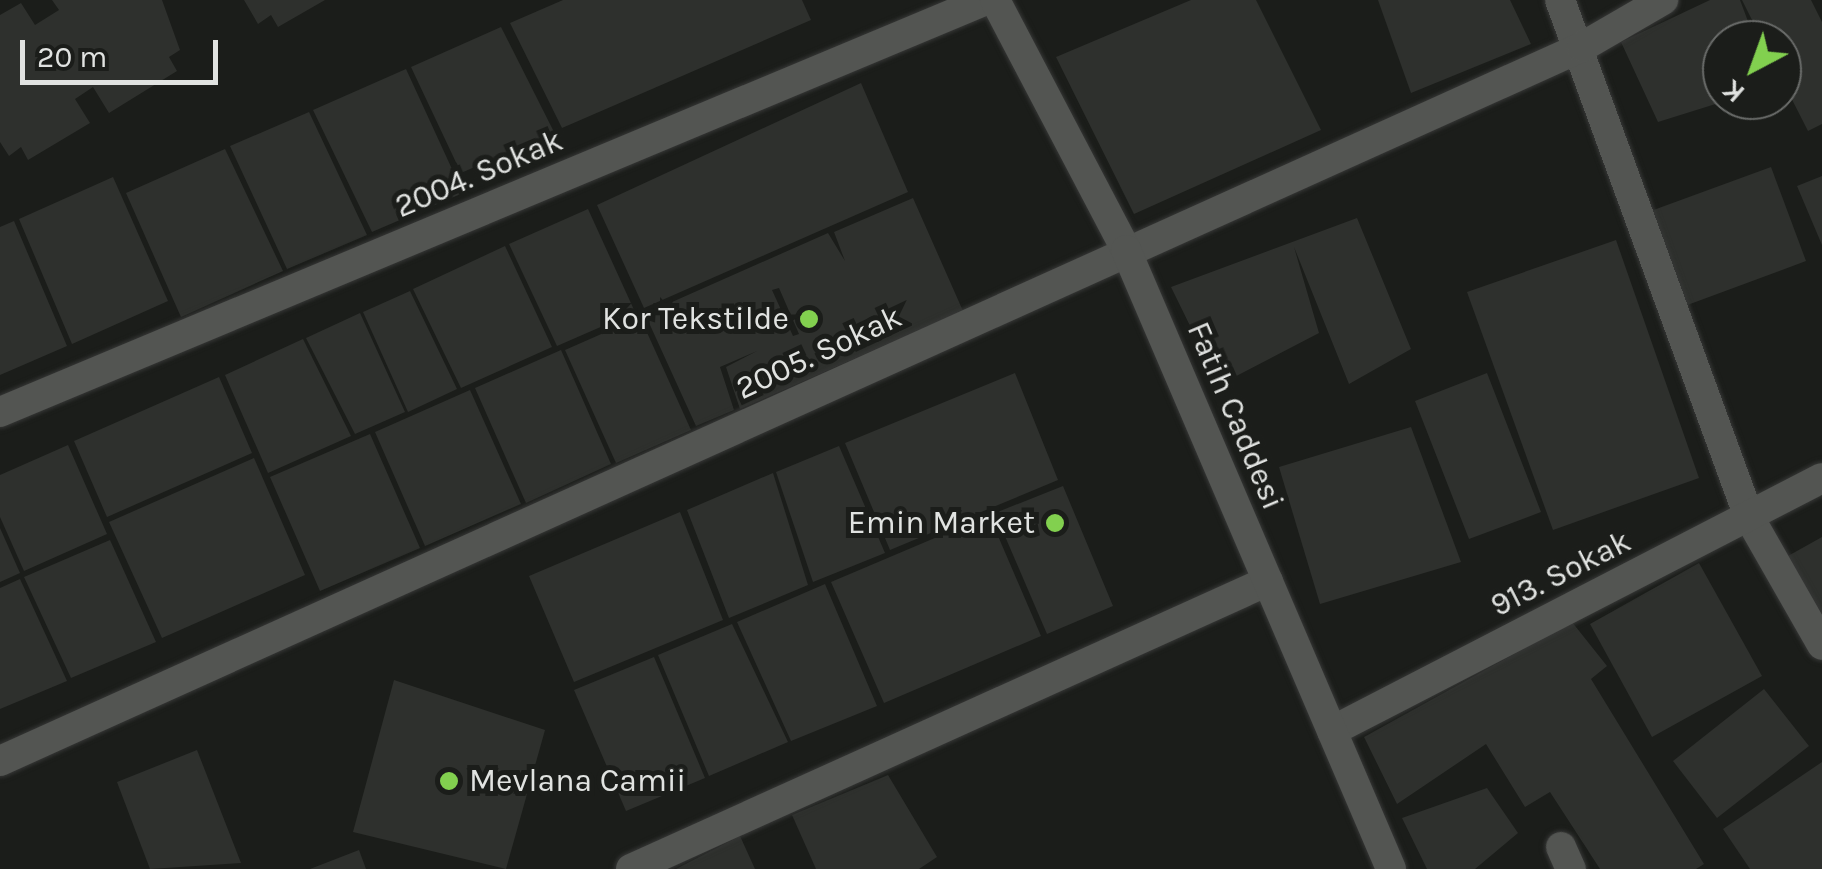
<!DOCTYPE html>
<html>
<head>
<meta charset="utf-8">
<style>
  body { margin:0 }
  #map { position:relative; width:1822px; height:869px; overflow:hidden; background:#1b1d1a; font-family:Karla,sans-serif }
  div>[style] { position:absolute }
  [style*='--x'] { left:calc(var(--x)*1px); top:calc(var(--y)*1px); width:calc(var(--w)*1px); rotate:calc(var(--a)*1deg) }
  .building>* { inset:0; background:#2e302d }
  .roads { filter:drop-shadow(0 0 2px #363736) drop-shadow(0 0 2px #363736) }
  .street>* { height:30px; margin:-15px; padding:0 15px; transform-origin:15px; border-radius:15px; background:#535552 }
  .secondary>* { height:30px; margin:-15px; padding:0 15px; transform-origin:15px; border-radius:15px; background:#535552 }
  .dots>* { width:28px; height:28px; translate:-50% -50%; box-sizing:border-box; border:5px solid #1b1d1a; border-radius:50% }
  span { translate:-50% -50%; white-space:nowrap; text-align:center; line-height:1.15; -webkit-text-stroke:10px #1b1d1a; paint-order:stroke }
  .street-label { font-size:32px; color:#e1e3e1 }
  .poi-label { font-size:32px; color:#e1e3e1 }
  .right { translate:-100% -50%; text-align:right }
  .left { translate:0 -50%; text-align:left }
  .north { position:absolute; left:1702px; top:20px; width:100px; height:100px; box-sizing:border-box; background:#1b1d1a; border:2px solid #6a6c6a; border-radius:50%; rotate:221deg; font-size:28px; font-weight:700; line-height:40px; text-align:center; color:#e1e3e1 }
  .north::after { content:''; display:block; margin:auto; width:35px; height:45px; background:#82d04f; clip-path:polygon(50% 0,100% 100%,50% 72%,0 100%) }
  .scale { position:absolute; left:20px; top:40px; width:198px; height:45px; box-sizing:border-box; border:5px solid #e1e3e1; border-top:0; padding-left:12px; font-size:30px; line-height:35px; white-space:nowrap; color:#e1e3e1; -webkit-text-stroke:8px #1b1d1a; paint-order:stroke }
</style>
</head>
<body>
<div id="map">
  <div class="building">
    <div style="clip-path:polygon(52px 0,162px 0,180px 50px,169px 57px,177px 71px,109px 113px,93px 87px,75px 99px,90px 123px,28px 160px,21px 147px,9px 156px,0 142px,0 15px,21px 3px,35px 25px,59px 10px)"></div>
    <div style="clip-path:polygon(244px 0,325px 0,278px 27px,271px 15px,258px 24px)"></div>
    <div style="clip-path:polygon(563px 0,802px 0,811px 20px,562px 128px,510px 23px)"></div>
    <div style="clip-path:polygon(1191px 0,1256px 0,1321px 130px,1134px 214px,1056px 57px)"></div>
    <div style="clip-path:polygon(1378px 0,1510px 0,1531px 44px,1411px 93px)"></div>
    <div style="clip-path:polygon(1710px 0,1740px 0,1755px 40px,1722px 40px,1722px 102px,1658px 122px,1621px 42px)"></div>
    <div style="clip-path:polygon(1742px 0,1811px 0,1822px 22px,1822px 124px,1808px 131px,1782px 80px,1782px 40px,1762px 40px)"></div>
    <div style="clip-path:polygon(501px 27px,554px 132px,461px 173px,411px 67px)"></div>
    <div style="clip-path:polygon(406px 69px,463px 193px,372px 232px,313px 110px)"></div>
    <div style="clip-path:polygon(861px 83px,908px 192px,644px 308px,597px 205px)"></div>
    <div style="clip-path:polygon(309px 112px,367px 235px,287px 269px,230px 146px)"></div>
    <div style="clip-path:polygon(225px 149px,283px 271px,181px 317px,126px 193px)"></div>
    <div style="clip-path:polygon(1771px 167px,1806px 261px,1682px 307px,1648px 212px)"></div>
    <div style="clip-path:polygon(1822px 176px,1822px 245px,1797px 186px)"></div>
    <div style="clip-path:polygon(113px 177px,168px 301px,72px 344px,19px 219px)"></div>
    <div style="clip-path:polygon(evenodd,913px 198px,963px 311px,740px 409px,726px 367px,757px 351px,720px 367px,734px 410px,696px 426px,645px 314px,828px 233px,845px 261px,834px 232px,913px 198px,779px 288px,799px 334px,793px 336px,772px 290px,779px 288px)"></div>
    <div style="clip-path:polygon(588px 209px,635px 312px,557px 346px,509px 244px)"></div>
    <div style="clip-path:polygon(1357px 218px,1411px 349px,1349px 384px,1294px 247px,1319px 333px,1219px 385px,1171px 287px)"></div>
    <div style="clip-path:polygon(14px 221px,67px 346px,0 375px,0 227px)"></div>
    <div style="clip-path:polygon(1616px 240px,1699px 478px,1553px 530px,1467px 292px)"></div>
    <div style="clip-path:polygon(505px 246px,552px 347px,461px 388px,413px 289px)"></div>
    <div style="clip-path:polygon(410px 291px,457px 389px,408px 412px,363px 312px)"></div>
    <div style="clip-path:polygon(360px 313px,405px 412px,355px 434px,306px 338px)"></div>
    <div style="clip-path:polygon(640px 317px,691px 430px,616px 463px,565px 350px)"></div>
    <div style="clip-path:polygon(303px 339px,351px 436px,268px 473px,225px 375px)"></div>
    <div style="clip-path:polygon(561px 350px,611px 464px,526px 503px,475px 388px)"></div>
    <div style="clip-path:polygon(1015px 373px,1058px 480px,890px 550px,845px 443px)"></div>
    <div style="clip-path:polygon(1487px 373px,1541px 512px,1469px 539px,1415px 401px)"></div>
    <div style="clip-path:polygon(219px 377px,252px 453px,107px 517px,74px 441px)"></div>
    <div style="clip-path:polygon(470px 390px,521px 504px,425px 546px,375px 432px)"></div>
    <div style="clip-path:polygon(1411px 427px,1461px 562px,1320px 604px,1279px 467px)"></div>
    <div style="clip-path:polygon(370px 434px,420px 548px,320px 591px,270px 477px)"></div>
    <div style="clip-path:polygon(68px 445px,107px 534px,24px 571px,0 517px,0 475px)"></div>
    <div style="clip-path:polygon(839px 446px,885px 553px,813px 582px,776px 472px)"></div>
    <div style="clip-path:polygon(254px 458px,305px 575px,162px 638px,109px 522px)"></div>
    <div style="clip-path:polygon(773px 473px,808px 585px,729px 618px,687px 510px)"></div>
    <div style="clip-path:polygon(1063px 486px,1113px 606px,1047px 634px,995px 513px)"></div>
    <div style="clip-path:polygon(680px 512px,723px 620px,574px 682px,529px 576px)"></div>
    <div style="clip-path:polygon(989px 515px,1041px 636px,884px 703px,831px 582px)"></div>
    <div style="clip-path:polygon(0 528px,20px 573px,0 582px)"></div>
    <div style="clip-path:polygon(1822px 537px,1822px 617px,1788px 556px)"></div>
    <div style="clip-path:polygon(110px 540px,156px 642px,71px 678px,24px 577px)"></div>
    <div style="clip-path:polygon(1699px 563px,1762px 676px,1652px 737px,1590px 624px)"></div>
    <div style="clip-path:polygon(20px 579px,67px 681px,0 709px,0 588px)"></div>
    <div style="clip-path:polygon(825px 584px,877px 706px,791px 741px,737px 622px)"></div>
    <div style="clip-path:polygon(1572px 622px,1607px 666px,1591px 679px,1704px 864px,1696px 869px,1600px 869px,1550px 792px,1525px 807px,1486px 744px,1397px 804px,1364px 737px)"></div>
    <div style="clip-path:polygon(732px 624px,788px 742px,709px 776px,658px 655px)"></div>
    <div style="clip-path:polygon(654px 657px,705px 778px,626px 811px,574px 690px)"></div>
    <div style="clip-path:polygon(394px 680px,545px 730px,506px 869px,353px 832px)"></div>
    <div style="clip-path:polygon(1764px 689px,1809px 746px,1717px 818px,1673px 761px)"></div>
    <div style="clip-path:polygon(197px 750px,241px 863px,150px 869px,117px 782px)"></div>
    <div style="clip-path:polygon(1822px 762px,1822px 869px,1750px 869px,1723px 829px)"></div>
    <div style="clip-path:polygon(888px 775px,937px 857px,919px 869px,816px 869px,792px 815px)"></div>
    <div style="clip-path:polygon(1487px 788px,1518px 833px,1475px 869px,1427px 869px,1402px 818px)"></div>
    <div style="clip-path:polygon(740px 836px,755px 869px,676px 869px)"></div>
    <div style="clip-path:polygon(359px 850px,366px 869px,310px 869px)"></div>
  </div>
  <div class="roads">
    <div class="street">
      <div style="--x:1560;--y:0;--w:550;--a:69.92"></div>
      <div style="--x:1749;--y:517;--w:147;--a:60.3"></div>
      <div style="--x:0;--y:412;--w:1069;--a:-22.68"></div>
      <div style="--x:1332;--y:731;--w:551;--a:-27.31"></div>
      <div style="--x:0;--y:761;--w:1736;--a:-24.29"></div>
      <div style="--x:1582;--y:47;--w:94;--a:-30.1"></div>
      <div style="--x:1561;--y:847;--w:24;--a:66"></div>
      <div style="--x:631;--y:869;--w:699;--a:-24.33"></div>
    </div>
    <div class="secondary">
      <div style="--x:995;--y:0;--w:282;--a:62.3"></div>
      <div style="--x:1126;--y:250;--w:673;--a:66.82"></div>
    </div>
  </div>
  <div class="dots">
    <div style="left:809px;top:319px;background:#82d04f"></div>
    <div style="left:1055px;top:523px;background:#82d04f"></div>
    <div style="left:449px;top:781px;background:#82d04f"></div>
  </div>
  <div class="street-label">
    <span style="left:479px;top:174px;rotate:-23deg">2004. Sokak</span>
    <span style="left:819px;top:353px;rotate:-25deg">2005. Sokak</span>
    <span style="left:1235px;top:416px;rotate:67deg">Fatih Caddesi</span>
    <span style="left:1561px;top:574px;rotate:-27deg">913. Sokak</span>
  </div>
  <div class="poi-label">
    <span class="right" style="left:789px;top:319px">Kor Tekstilde</span>
    <span class="right" style="left:1035px;top:523px">Emin Market</span>
    <span class="left" style="left:469px;top:781px">Mevlana Camii</span>
  </div>
  <div class="north">K</div>
  <div class="scale">20 m</div>
</div>
</body>
</html>
